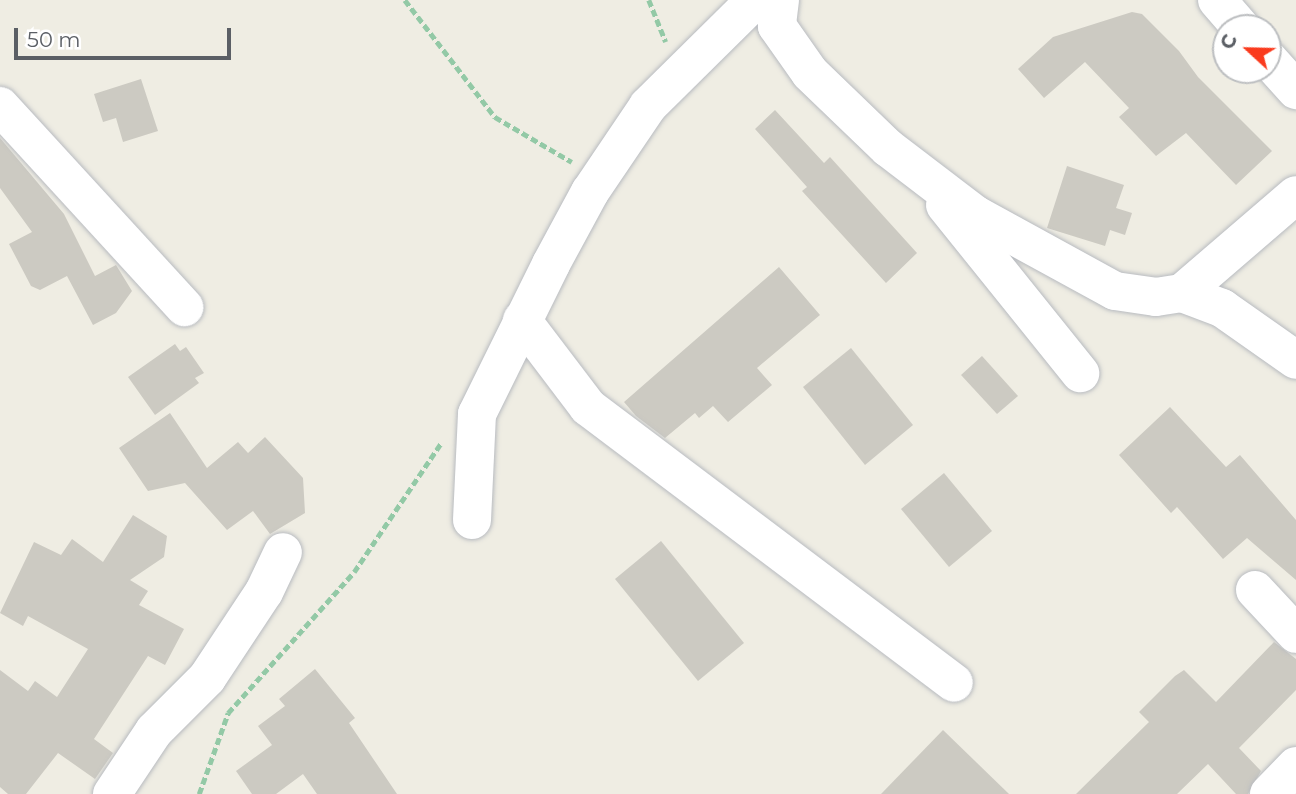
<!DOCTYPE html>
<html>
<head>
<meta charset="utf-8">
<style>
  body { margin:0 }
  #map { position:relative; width:1296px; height:794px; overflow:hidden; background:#efede3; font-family:Montserrat,sans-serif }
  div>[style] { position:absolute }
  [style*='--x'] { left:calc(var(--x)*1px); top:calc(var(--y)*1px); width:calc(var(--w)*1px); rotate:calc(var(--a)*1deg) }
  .building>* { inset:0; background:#cccac2 }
  .path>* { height:4.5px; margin-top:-2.25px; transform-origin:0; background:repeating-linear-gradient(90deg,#93c9a6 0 7px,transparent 0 10.5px) }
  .roads { filter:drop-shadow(0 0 2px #b8bbc0) drop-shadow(0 0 2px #b8bbc0) }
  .minor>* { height:38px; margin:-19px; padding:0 19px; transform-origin:19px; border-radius:19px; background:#fff }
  span { translate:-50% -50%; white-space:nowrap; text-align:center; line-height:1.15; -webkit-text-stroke:5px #fff; paint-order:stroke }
  .north { position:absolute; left:1212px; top:14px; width:70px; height:70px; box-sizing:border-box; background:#fff; border:2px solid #bdbfc1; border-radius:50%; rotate:292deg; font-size:19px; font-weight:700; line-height:28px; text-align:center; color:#5b5f65 }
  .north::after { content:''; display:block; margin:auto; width:24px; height:32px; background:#fa3b1e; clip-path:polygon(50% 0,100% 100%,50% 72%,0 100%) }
  .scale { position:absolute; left:14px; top:28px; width:217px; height:32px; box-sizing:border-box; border:4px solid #5b5f65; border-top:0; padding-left:9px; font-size:21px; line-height:24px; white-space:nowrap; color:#5b5f65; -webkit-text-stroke:5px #fff; paint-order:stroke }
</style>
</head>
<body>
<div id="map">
  <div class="building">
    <div style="clip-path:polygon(1132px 12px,1142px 14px,1179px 51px,1198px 77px,1272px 151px,1236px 185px,1186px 133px,1156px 156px,1119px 117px,1129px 108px,1085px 62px,1044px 98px,1018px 69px,1053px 37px)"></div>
    <div style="clip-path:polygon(141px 79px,158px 131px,123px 142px,116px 118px,103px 122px,94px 94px)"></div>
    <div style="clip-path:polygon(775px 110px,824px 163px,830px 157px,917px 253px,886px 283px,802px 191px,807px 187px,755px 129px)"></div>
    <div style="clip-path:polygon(0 138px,64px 214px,95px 276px,116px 265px,132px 291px,116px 313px,93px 325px,67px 276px,40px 290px,31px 286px,9px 244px,32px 232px,0 188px)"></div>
    <div style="clip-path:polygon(1067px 166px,1124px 185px,1116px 208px,1132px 213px,1125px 235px,1110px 230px,1105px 246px,1047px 228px)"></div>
    <div style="clip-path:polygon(779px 267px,820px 315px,757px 368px,772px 385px,728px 422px,713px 406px,699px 418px,695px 413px,665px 438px,636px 416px,624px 402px)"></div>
    <div style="clip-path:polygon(175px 344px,180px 351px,186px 347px,204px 373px,195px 378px,199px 383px,155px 415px,128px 377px)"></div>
    <div style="clip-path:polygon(851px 348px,913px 425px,865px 465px,803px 387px)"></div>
    <div style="clip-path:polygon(982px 356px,1018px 396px,997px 414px,961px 375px)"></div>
    <div style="clip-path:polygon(1170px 407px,1226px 467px,1240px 455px,1296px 520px,1296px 580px,1247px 538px,1223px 559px,1177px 507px,1171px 513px,1119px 455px)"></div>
    <div style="clip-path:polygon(170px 413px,207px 468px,238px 442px,248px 453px,265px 437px,303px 478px,305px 513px,270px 534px,253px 511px,227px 530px,185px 483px,148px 491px,119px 448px)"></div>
    <div style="clip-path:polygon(944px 473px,992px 531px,949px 567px,901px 509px)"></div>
    <div style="clip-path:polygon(133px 515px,167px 536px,164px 557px,130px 580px,148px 591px,139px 605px,184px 629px,165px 665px,148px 656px,94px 739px,113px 753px,95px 779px,58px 753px,26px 794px,8px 794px,0 787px,0 670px,28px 691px,35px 681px,57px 697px,88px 649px,28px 616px,23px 626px,0 613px,34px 542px,61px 555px,72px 539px,103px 562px)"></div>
    <div style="clip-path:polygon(661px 541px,744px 643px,698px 681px,615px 579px)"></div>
    <div style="clip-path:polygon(1274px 642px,1296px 659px,1296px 690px,1239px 748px,1261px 771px,1248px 794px,1236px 794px,1208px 764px,1177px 794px,1076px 794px,1149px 722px,1139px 712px,1175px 676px,1184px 670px,1216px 702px)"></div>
    <div style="clip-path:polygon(315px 669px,355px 718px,349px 723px,397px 794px,317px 794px,303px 774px,276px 794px,252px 794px,236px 771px,272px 745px,258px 726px,285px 706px,279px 699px)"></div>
    <div style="clip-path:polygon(943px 730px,1009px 794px,881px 794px)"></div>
  </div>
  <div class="path">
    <div style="--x:405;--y:0;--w:148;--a:52.4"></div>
    <div style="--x:495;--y:117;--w:89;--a:30.3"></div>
    <div style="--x:649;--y:0;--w:45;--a:68"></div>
    <div style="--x:199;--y:794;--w:86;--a:-70.3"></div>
    <div style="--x:228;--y:713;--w:189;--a:-48.2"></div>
    <div style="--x:354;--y:572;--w:156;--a:-56"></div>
  </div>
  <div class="roads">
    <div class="minor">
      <div style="--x:780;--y:0;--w:26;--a:97"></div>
      <div style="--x:777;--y:26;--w:57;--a:54.9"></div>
      <div style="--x:810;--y:73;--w:108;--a:43.9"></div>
      <div style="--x:888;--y:148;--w:111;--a:37.3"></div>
      <div style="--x:976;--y:215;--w:158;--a:28.7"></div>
      <div style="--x:1115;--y:291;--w:41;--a:8.3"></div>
      <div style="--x:1156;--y:297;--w:26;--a:-9"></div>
      <div style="--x:1182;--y:293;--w:150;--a:-40.7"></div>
      <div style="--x:1217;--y:0;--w:37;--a:49"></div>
      <div style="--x:1268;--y:59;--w:42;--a:47.9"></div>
      <div style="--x:0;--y:106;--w:273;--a:47.5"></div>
      <div style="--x:945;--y:205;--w:216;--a:51.2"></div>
      <div style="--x:1182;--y:293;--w:43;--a:20.6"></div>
      <div style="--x:1222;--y:308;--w:90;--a:35.1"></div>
      <div style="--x:522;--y:320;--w:109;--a:52.8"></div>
      <div style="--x:588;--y:407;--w:458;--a:37"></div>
      <div style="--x:472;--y:520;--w:106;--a:-87.3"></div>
      <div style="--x:477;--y:414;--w:167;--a:-63.7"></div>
      <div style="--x:551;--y:264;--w:82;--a:-61.6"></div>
      <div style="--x:590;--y:192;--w:104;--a:-56"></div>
      <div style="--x:648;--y:106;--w:151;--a:-44.7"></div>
      <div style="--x:1255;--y:590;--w:60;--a:47"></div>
      <div style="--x:112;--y:794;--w:76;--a:-56.3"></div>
      <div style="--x:154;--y:731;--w:75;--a:-45"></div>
      <div style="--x:207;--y:678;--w:103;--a:-56.5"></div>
      <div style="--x:264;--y:592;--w:44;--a:-64.6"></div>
      <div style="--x:1269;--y:794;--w:39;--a:-46"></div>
    </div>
  </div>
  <div class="north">С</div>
  <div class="scale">50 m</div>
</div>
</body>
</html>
